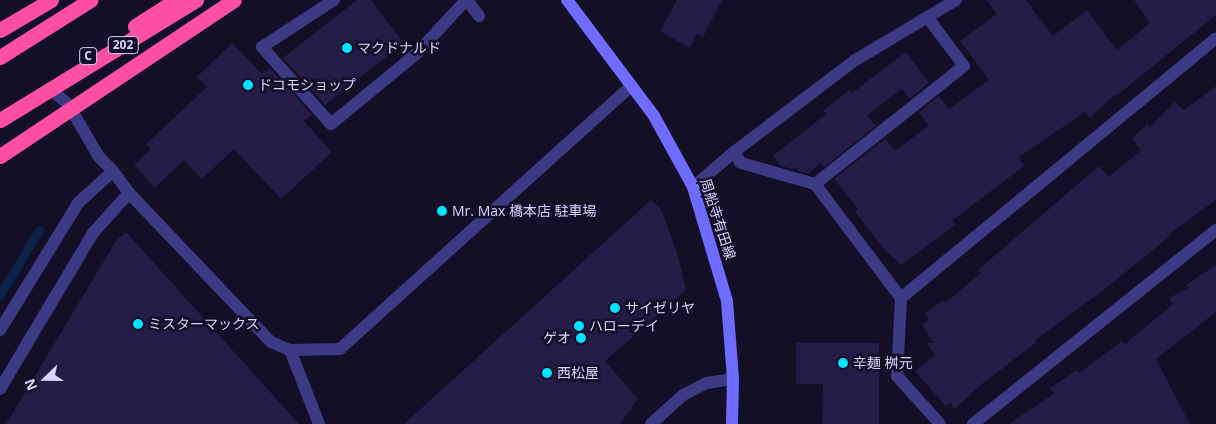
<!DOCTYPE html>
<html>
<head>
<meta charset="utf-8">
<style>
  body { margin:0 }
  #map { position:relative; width:1216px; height:424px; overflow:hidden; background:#130f26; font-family:"Open Sans","Noto Sans JP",sans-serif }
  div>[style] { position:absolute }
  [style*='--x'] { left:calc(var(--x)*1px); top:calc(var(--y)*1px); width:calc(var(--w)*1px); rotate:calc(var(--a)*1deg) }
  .stream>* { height:9px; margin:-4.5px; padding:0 4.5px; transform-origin:4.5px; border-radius:4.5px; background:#0c2248 }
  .building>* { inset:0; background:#241b47 }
  .lane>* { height:12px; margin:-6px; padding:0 6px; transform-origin:6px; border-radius:6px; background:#3d3a85 }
  .street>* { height:12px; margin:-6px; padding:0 6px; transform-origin:6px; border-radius:6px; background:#3d3a85 }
  .secondary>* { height:12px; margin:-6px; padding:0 6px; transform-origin:6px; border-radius:6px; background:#6f6bff }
  .highway>* { height:15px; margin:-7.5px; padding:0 7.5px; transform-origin:7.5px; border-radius:7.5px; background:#ff4fa3 }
  .dots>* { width:14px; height:14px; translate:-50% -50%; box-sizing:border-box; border:2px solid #130f26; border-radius:50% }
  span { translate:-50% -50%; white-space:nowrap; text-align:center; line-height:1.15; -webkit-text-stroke:5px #130f26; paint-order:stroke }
  .shield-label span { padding:1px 4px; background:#130f26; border:1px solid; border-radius:4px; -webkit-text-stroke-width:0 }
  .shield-label { font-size:12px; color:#d9d4ff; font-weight:700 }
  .poi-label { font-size:14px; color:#d9d4ff }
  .left { translate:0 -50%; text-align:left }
  .right { translate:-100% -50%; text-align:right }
  .street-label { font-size:14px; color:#d9d4ff }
  .north { position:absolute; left:20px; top:354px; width:50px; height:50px; -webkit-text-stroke:4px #130f26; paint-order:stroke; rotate:248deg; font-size:14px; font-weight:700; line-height:20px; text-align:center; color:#d9d4ff }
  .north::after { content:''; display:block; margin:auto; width:18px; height:22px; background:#d9d4ff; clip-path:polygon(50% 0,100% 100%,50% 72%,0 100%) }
</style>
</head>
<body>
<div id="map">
  <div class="stream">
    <div style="--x:0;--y:295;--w:76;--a:-59"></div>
  </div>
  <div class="building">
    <div style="clip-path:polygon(357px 0,371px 0,404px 43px,325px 105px,283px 58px)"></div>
    <div style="clip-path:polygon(677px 0,722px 0,703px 37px,697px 34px,690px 48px,660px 31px)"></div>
    <div style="clip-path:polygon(986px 0,1026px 0,1053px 36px,1087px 10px,1117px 50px,1150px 23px,1134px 0,1216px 0,1216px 15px,1116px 96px,1115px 94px,1090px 118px,1085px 112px,1019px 157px,1024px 166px,953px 220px,956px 224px,954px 226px,901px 265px,885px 250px,855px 212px,858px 209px,834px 179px,885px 139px,895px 151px,928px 126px,919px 112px,939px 96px,949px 109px,989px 80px,960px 41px,997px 14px)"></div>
    <div style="clip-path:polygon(232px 43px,262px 74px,270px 68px,312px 115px,304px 121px,332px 152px,281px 199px,234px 149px,202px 179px,184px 160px,155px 188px,134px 165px,151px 149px,146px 144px,207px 87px,197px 77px)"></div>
    <div style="clip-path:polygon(906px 52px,929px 83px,909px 99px,902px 89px,867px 115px,876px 126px,824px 167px,821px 163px,808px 174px,798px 171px,795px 167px,792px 169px,781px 166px,773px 156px,826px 114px,823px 111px,849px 90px,852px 93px)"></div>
    <div style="clip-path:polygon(1216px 86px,1216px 200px,1168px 235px,1170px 236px,1101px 292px,1035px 340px,1037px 342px,983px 383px,955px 409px,950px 403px,946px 406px,915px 371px,935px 355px,927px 343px,934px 343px,922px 325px,929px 319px,925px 313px,943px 300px,945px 303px,981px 273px,978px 270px,1099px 166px,1109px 177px,1141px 150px,1132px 139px,1147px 124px,1150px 127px,1175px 102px,1184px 110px)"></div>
    <div style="clip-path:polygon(651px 200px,660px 208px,663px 214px,677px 253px,686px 290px,605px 361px,638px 399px,620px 424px,404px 424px)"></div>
    <div style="clip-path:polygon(126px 232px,299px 424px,6px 424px,116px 241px)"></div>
    <div style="clip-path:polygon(1216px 265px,1216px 312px,1156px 359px,1190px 424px,1009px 424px,1054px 394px,1050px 388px,1076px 370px,1079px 373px,1122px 341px,1125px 344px,1173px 304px,1169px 298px,1189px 288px,1186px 285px)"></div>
    <div style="clip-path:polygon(796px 343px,879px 343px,879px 424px,822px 424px,823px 384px,796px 384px)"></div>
  </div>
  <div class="lane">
    <div style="--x:334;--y:0;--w:86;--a:146.9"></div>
    <div style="--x:262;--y:47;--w:103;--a:48.1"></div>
    <div style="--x:331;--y:124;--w:112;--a:-39.5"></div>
    <div style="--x:417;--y:53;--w:72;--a:-47.2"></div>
    <div style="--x:467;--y:0;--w:20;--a:53"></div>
    <div style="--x:113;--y:171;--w:27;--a:54"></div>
    <div style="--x:129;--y:193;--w:206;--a:46.4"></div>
    <div style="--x:271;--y:342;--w:21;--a:23"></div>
    <div style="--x:290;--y:350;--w:50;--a:-1.1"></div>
    <div style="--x:340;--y:349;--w:392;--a:-42.1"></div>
    <div style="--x:290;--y:350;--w:79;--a:68.6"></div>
    <div style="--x:0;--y:389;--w:182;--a:-59.2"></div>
    <div style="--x:93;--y:233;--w:54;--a:-48"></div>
  </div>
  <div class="street">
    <div style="--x:734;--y:152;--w:13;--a:58"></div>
    <div style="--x:741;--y:163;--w:77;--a:15.8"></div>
    <div style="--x:815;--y:184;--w:143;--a:53"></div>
    <div style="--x:901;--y:298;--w:78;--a:92.9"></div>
    <div style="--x:897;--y:376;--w:64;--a:48.1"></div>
    <div style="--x:815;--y:184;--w:190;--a:-38.4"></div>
    <div style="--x:964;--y:66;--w:60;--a:-126.9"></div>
    <div style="--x:693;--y:187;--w:54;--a:-40.5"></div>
    <div style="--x:734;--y:152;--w:151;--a:-37.2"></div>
    <div style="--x:854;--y:61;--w:119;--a:-30.9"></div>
    <div style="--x:901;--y:298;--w:408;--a:-39.5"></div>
    <div style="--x:0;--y:330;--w:149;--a:-58.4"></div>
    <div style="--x:78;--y:203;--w:47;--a:-42.4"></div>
    <div style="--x:113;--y:171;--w:20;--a:-135"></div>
    <div style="--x:99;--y:157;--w:61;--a:-120.3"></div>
    <div style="--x:68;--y:104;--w:23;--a:-140"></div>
    <div style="--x:651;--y:424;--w:43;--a:-42.2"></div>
    <div style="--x:683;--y:395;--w:27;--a:-27"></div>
    <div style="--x:707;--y:383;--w:26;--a:-9"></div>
    <div style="--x:973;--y:424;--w:311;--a:-38.6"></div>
  </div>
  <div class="secondary">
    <div style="--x:567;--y:0;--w:145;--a:53.1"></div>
    <div style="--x:654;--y:116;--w:81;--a:61.2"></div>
    <div style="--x:693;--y:187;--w:119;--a:73.4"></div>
    <div style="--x:727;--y:301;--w:78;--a:85.6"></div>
    <div style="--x:733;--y:379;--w:45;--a:91.3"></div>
  </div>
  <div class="highway">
    <div style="--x:135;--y:26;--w:49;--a:-32.4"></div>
    <div style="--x:0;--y:30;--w:59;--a:-30.5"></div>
    <div style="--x:0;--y:57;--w:107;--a:-32.3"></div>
    <div style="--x:0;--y:120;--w:230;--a:-31.5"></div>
    <div style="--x:0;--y:156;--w:281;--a:-33.7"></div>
  </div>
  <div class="dots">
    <div style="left:347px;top:48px;background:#00e5ff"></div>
    <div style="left:248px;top:85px;background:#00e5ff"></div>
    <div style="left:442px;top:211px;background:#00e5ff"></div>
    <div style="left:615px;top:308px;background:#00e5ff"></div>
    <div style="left:138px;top:324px;background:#00e5ff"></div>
    <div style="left:579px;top:326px;background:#00e5ff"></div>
    <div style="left:581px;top:338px;background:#00e5ff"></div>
    <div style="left:843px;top:363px;background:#00e5ff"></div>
    <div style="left:547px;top:373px;background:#00e5ff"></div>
  </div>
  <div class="shield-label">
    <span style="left:123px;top:45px">202</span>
    <span style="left:88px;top:56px">C</span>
  </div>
  <div class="poi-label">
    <span class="left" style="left:357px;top:48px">マクドナルド</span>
    <span class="left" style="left:258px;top:85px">ドコモショップ</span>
    <span class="left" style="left:452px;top:211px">Mr. Max 橋本店 駐車場</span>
    <span class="left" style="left:625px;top:308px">サイゼリヤ</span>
    <span class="left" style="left:148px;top:324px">ミスターマックス</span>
    <span class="left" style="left:589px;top:326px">ハローデイ</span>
    <span class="right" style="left:571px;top:338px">ゲオ</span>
    <span class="left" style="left:853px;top:363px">辛麺 桝元</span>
    <span class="left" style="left:557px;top:373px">西松屋</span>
  </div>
  <div class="street-label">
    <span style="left:718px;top:219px;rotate:72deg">周船寺有田線</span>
  </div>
  <div class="north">N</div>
</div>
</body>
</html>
